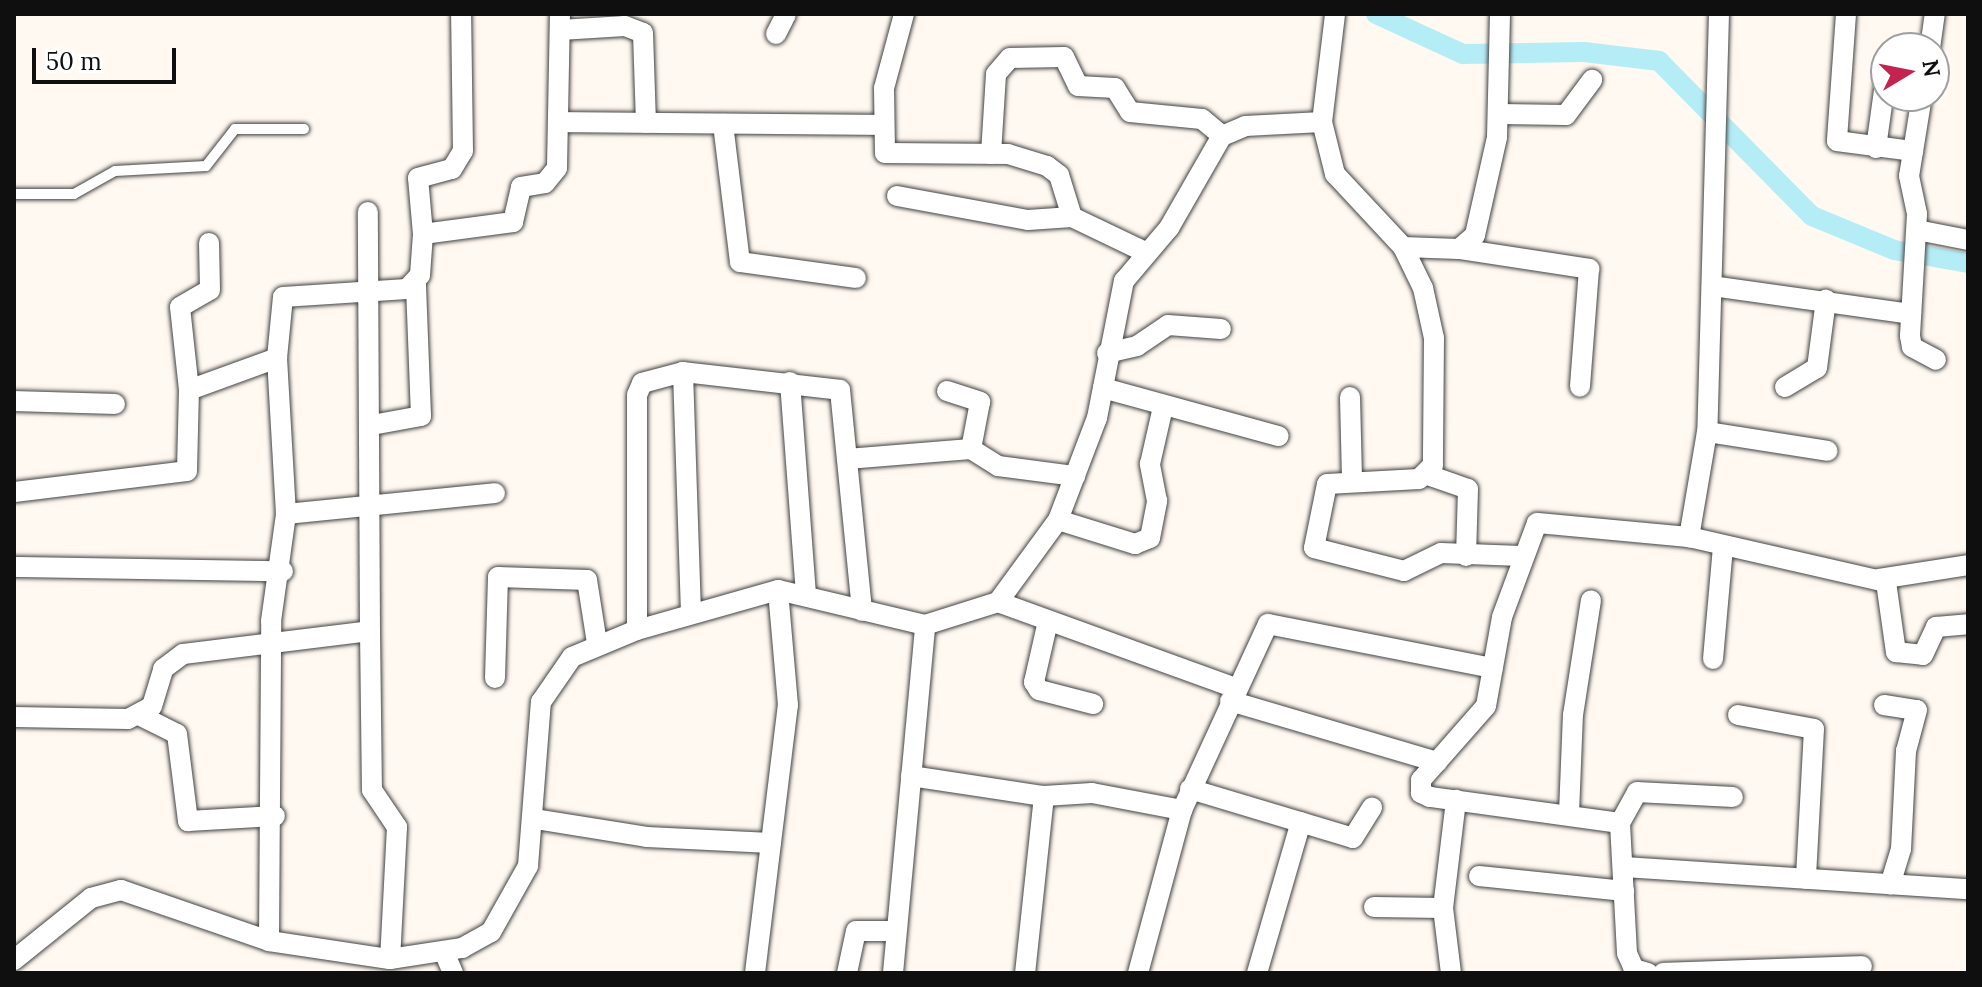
<!DOCTYPE html>
<html>
<head>
<meta charset="utf-8">
<style>
  body { margin:0 }
  #map { position:relative; width:1982px; height:987px; overflow:hidden; background:#fff9f1; font-family:Lora,serif }
  div>[style] { position:absolute }
  [style*='--x'] { left:calc(var(--x)*1px); top:calc(var(--y)*1px); width:calc(var(--w)*1px); rotate:calc(var(--a)*1deg) }
  .canal>* { height:20px; margin:-10px; padding:0 10px; transform-origin:10px; border-radius:10px; background:#b5edf7 }
  .roads { filter:drop-shadow(0 0 2px #424242) drop-shadow(0 0 2px #424242) }
  .lane>* { height:10px; margin:-5px; padding:0 5px; transform-origin:5px; border-radius:5px; background:#fff }
  .street>* { height:20px; margin:-10px; padding:0 10px; transform-origin:10px; border-radius:10px; background:#fff }
  span { translate:-50% -50%; white-space:nowrap; text-align:center; line-height:1.15; -webkit-text-stroke:8px #fff; paint-order:stroke }
  .frame { position:absolute; inset:0; border:16px solid #0f0f0f; pointer-events:none }
  .north { position:absolute; left:1870px; top:32px; width:80px; height:80px; box-sizing:border-box; background:#fff; border:2px solid #9f9f9f; border-radius:50%; rotate:80deg; font-size:22px; font-weight:700; line-height:32px; text-align:center; color:#0f0f0f }
  .north::after { content:''; display:block; margin:auto; width:28px; height:36px; background:#c3244f; clip-path:polygon(50% 0,100% 100%,50% 72%,0 100%) }
  .scale { position:absolute; left:32px; top:48px; width:144px; height:36px; box-sizing:border-box; border:4px solid #0f0f0f; border-top:0; padding-left:10px; font-size:24px; line-height:28px; white-space:nowrap; color:#0f0f0f; -webkit-text-stroke:6px #fff; paint-order:stroke }
</style>
</head>
<body>
<div id="map">
  <div class="canal">
    <div style="--x:1376;--y:14;--w:96;--a:24.7"></div>
    <div style="--x:1463;--y:54;--w:121;--a:-0.9"></div>
    <div style="--x:1584;--y:52;--w:76;--a:6.8"></div>
    <div style="--x:1659;--y:61;--w:218;--a:45.4"></div>
    <div style="--x:1812;--y:216;--w:89;--a:22.5"></div>
    <div style="--x:1894;--y:250;--w:75;--a:10"></div>
  </div>
  <div class="roads">
    <div class="lane">
      <div style="--x:14;--y:194;--w:60;--a:0"></div>
      <div style="--x:74;--y:194;--w:47;--a:-29.3"></div>
      <div style="--x:115;--y:171;--w:91;--a:-3.1"></div>
      <div style="--x:206;--y:166;--w:47;--a:-51.9"></div>
      <div style="--x:235;--y:129;--w:69;--a:0"></div>
    </div>
    <div class="street">
      <div style="--x:904;--y:14;--w:77;--a:105.1"></div>
      <div style="--x:884;--y:88;--w:65;--a:89.1"></div>
      <div style="--x:885;--y:153;--w:123;--a:0.5"></div>
      <div style="--x:1008;--y:154;--w:41;--a:17.1"></div>
      <div style="--x:1047;--y:166;--w:15;--a:37"></div>
      <div style="--x:1059;--y:175;--w:44;--a:72.8"></div>
      <div style="--x:1072;--y:217;--w:83;--a:25.6"></div>
      <div style="--x:1719;--y:14;--w:418;--a:91.6"></div>
      <div style="--x:1707;--y:432;--w:107;--a:99.7"></div>
      <div style="--x:1689;--y:537;--w:202;--a:12.9"></div>
      <div style="--x:1886;--y:582;--w:71;--a:81.9"></div>
      <div style="--x:1896;--y:652;--w:27;--a:6"></div>
      <div style="--x:1923;--y:655;--w:31;--a:-65"></div>
      <div style="--x:1936;--y:627;--w:32;--a:-5"></div>
      <div style="--x:1846;--y:14;--w:127;--a:94.1"></div>
      <div style="--x:1837;--y:141;--w:77;--a:7.5"></div>
      <div style="--x:560;--y:30;--w:65;--a:-3.5"></div>
      <div style="--x:625;--y:26;--w:19;--a:21"></div>
      <div style="--x:643;--y:33;--w:90;--a:88.1"></div>
      <div style="--x:776;--y:34;--w:22;--a:-63"></div>
      <div style="--x:1930;--y:48;--w:34;--a:-82"></div>
      <div style="--x:1922;--y:96;--w:81;--a:99.2"></div>
      <div style="--x:1909;--y:176;--w:39;--a:78"></div>
      <div style="--x:1917;--y:214;--w:122;--a:93.3"></div>
      <div style="--x:1910;--y:336;--w:11;--a:80"></div>
      <div style="--x:1912;--y:347;--w:27;--a:28"></div>
      <div style="--x:1500;--y:114;--w:66;--a:0.9"></div>
      <div style="--x:1566;--y:115;--w:44;--a:-53.4"></div>
      <div style="--x:560;--y:122;--w:320;--a:0.5"></div>
      <div style="--x:1322;--y:122;--w:54;--a:76"></div>
      <div style="--x:1335;--y:174;--w:100;--a:47"></div>
      <div style="--x:1403;--y:247;--w:46;--a:64"></div>
      <div style="--x:1423;--y:288;--w:51;--a:77.6"></div>
      <div style="--x:1434;--y:338;--w:127;--a:90.5"></div>
      <div style="--x:1433;--y:465;--w:20;--a:135"></div>
      <div style="--x:1419;--y:479;--w:92;--a:176.9"></div>
      <div style="--x:1327;--y:484;--w:65;--a:101.5"></div>
      <div style="--x:1314;--y:548;--w:93;--a:14.3"></div>
      <div style="--x:1404;--y:571;--w:41;--a:-25.9"></div>
      <div style="--x:1441;--y:553;--w:80;--a:2.1"></div>
      <div style="--x:723;--y:124;--w:139;--a:83"></div>
      <div style="--x:740;--y:262;--w:117;--a:7.9"></div>
      <div style="--x:1876;--y:148;--w:73;--a:-82.1"></div>
      <div style="--x:991;--y:154;--w:80;--a:-86.4"></div>
      <div style="--x:996;--y:74;--w:21;--a:-49"></div>
      <div style="--x:1010;--y:58;--w:54;--a:-1.1"></div>
      <div style="--x:1064;--y:57;--w:32;--a:64"></div>
      <div style="--x:1078;--y:86;--w:37;--a:3"></div>
      <div style="--x:1115;--y:88;--w:28;--a:58"></div>
      <div style="--x:1130;--y:112;--w:72;--a:5.6"></div>
      <div style="--x:1202;--y:119;--w:26;--a:40"></div>
      <div style="--x:897;--y:196;--w:133;--a:10.4"></div>
      <div style="--x:1028;--y:220;--w:44;--a:-3.9"></div>
      <div style="--x:1917;--y:230;--w:52;--a:11.1"></div>
      <div style="--x:423;--y:234;--w:56;--a:-95.1"></div>
      <div style="--x:418;--y:178;--w:35;--a:-15"></div>
      <div style="--x:452;--y:169;--w:21;--a:-59"></div>
      <div style="--x:463;--y:151;--w:137;--a:-90.8"></div>
      <div style="--x:1403;--y:247;--w:56;--a:2"></div>
      <div style="--x:1459;--y:249;--w:21;--a:-41"></div>
      <div style="--x:1475;--y:235;--w:100;--a:-77.3"></div>
      <div style="--x:1497;--y:137;--w:123;--a:-88.6"></div>
      <div style="--x:1459;--y:249;--w:132;--a:8.7"></div>
      <div style="--x:1589;--y:269;--w:118;--a:94.4"></div>
      <div style="--x:1712;--y:286;--w:201;--a:8"></div>
      <div style="--x:1107;--y:353;--w:31;--a:-13"></div>
      <div style="--x:1137;--y:346;--w:37;--a:-34"></div>
      <div style="--x:1168;--y:325;--w:53;--a:4.3"></div>
      <div style="--x:683;--y:372;--w:242;--a:88.1"></div>
      <div style="--x:790;--y:382;--w:212;--a:85.7"></div>
      <div style="--x:1785;--y:387;--w:37;--a:-31"></div>
      <div style="--x:1817;--y:368;--w:69;--a:-82.5"></div>
      <div style="--x:1103;--y:388;--w:182;--a:15.3"></div>
      <div style="--x:189;--y:390;--w:83;--a:-96.2"></div>
      <div style="--x:180;--y:307;--w:34;--a:-30"></div>
      <div style="--x:210;--y:290;--w:47;--a:-91.2"></div>
      <div style="--x:947;--y:391;--w:35;--a:18"></div>
      <div style="--x:980;--y:402;--w:48;--a:100.8"></div>
      <div style="--x:1350;--y:397;--w:84;--a:88.6"></div>
      <div style="--x:14;--y:401;--w:101;--a:1.7"></div>
      <div style="--x:372;--y:425;--w:50;--a:-10.4"></div>
      <div style="--x:421;--y:416;--w:132;--a:-92.2"></div>
      <div style="--x:1707;--y:432;--w:122;--a:8.9"></div>
      <div style="--x:847;--y:459;--w:124;--a:-4.6"></div>
      <div style="--x:971;--y:449;--w:32;--a:32"></div>
      <div style="--x:998;--y:466;--w:78;--a:7.4"></div>
      <div style="--x:1428;--y:475;--w:42;--a:19.3"></div>
      <div style="--x:1468;--y:489;--w:67;--a:91.7"></div>
      <div style="--x:14;--y:492;--w:174;--a:-6.9"></div>
      <div style="--x:187;--y:471;--w:81;--a:-88.6"></div>
      <div style="--x:189;--y:390;--w:94;--a:-20"></div>
      <div style="--x:277;--y:358;--w:61;--a:-84.4"></div>
      <div style="--x:283;--y:297;--w:124;--a:-3.7"></div>
      <div style="--x:407;--y:289;--w:19;--a:-47"></div>
      <div style="--x:420;--y:275;--w:41;--a:-85.8"></div>
      <div style="--x:423;--y:234;--w:91;--a:-7.6"></div>
      <div style="--x:513;--y:222;--w:36;--a:-77"></div>
      <div style="--x:521;--y:187;--w:24;--a:-9"></div>
      <div style="--x:545;--y:183;--w:19;--a:-51"></div>
      <div style="--x:557;--y:168;--w:154;--a:-88.9"></div>
      <div style="--x:286;--y:514;--w:210;--a:-5.7"></div>
      <div style="--x:1058;--y:520;--w:81;--a:17.3"></div>
      <div style="--x:1135;--y:544;--w:16;--a:-22"></div>
      <div style="--x:1150;--y:538;--w:38;--a:-79"></div>
      <div style="--x:1157;--y:501;--w:38;--a:-101"></div>
      <div style="--x:1150;--y:464;--w:58;--a:-77.2"></div>
      <div style="--x:14;--y:567;--w:269;--a:0.9"></div>
      <div style="--x:1879;--y:579;--w:90;--a:-8.9"></div>
      <div style="--x:998;--y:602;--w:253;--a:19.9"></div>
      <div style="--x:1048;--y:621;--w:63;--a:102.9"></div>
      <div style="--x:1034;--y:682;--w:9;--a:58"></div>
      <div style="--x:1039;--y:690;--w:56;--a:14.5"></div>
      <div style="--x:637;--y:630;--w:235;--a:-90"></div>
      <div style="--x:637;--y:395;--w:13;--a:-67"></div>
      <div style="--x:642;--y:383;--w:42;--a:-15"></div>
      <div style="--x:683;--y:372;--w:158;--a:6.5"></div>
      <div style="--x:840;--y:390;--w:222;--a:84.3"></div>
      <div style="--x:370;--y:631;--w:159;--a:89.3"></div>
      <div style="--x:372;--y:790;--w:45;--a:56"></div>
      <div style="--x:397;--y:827;--w:132;--a:93"></div>
      <div style="--x:1713;--y:659;--w:112;--a:-84.9"></div>
      <div style="--x:495;--y:678;--w:101;--a:-88.3"></div>
      <div style="--x:498;--y:577;--w:89;--a:1.9"></div>
      <div style="--x:587;--y:580;--w:64;--a:81"></div>
      <div style="--x:1230;--y:701;--w:216;--a:16.4"></div>
      <div style="--x:1884;--y:705;--w:33;--a:9"></div>
      <div style="--x:1917;--y:710;--w:42;--a:105"></div>
      <div style="--x:1906;--y:751;--w:98;--a:92.9"></div>
      <div style="--x:1901;--y:849;--w:37;--a:107"></div>
      <div style="--x:1738;--y:715;--w:77;--a:10.4"></div>
      <div style="--x:1814;--y:729;--w:150;--a:93.1"></div>
      <div style="--x:141;--y:716;--w:40;--a:26.6"></div>
      <div style="--x:177;--y:734;--w:88;--a:82.8"></div>
      <div style="--x:188;--y:821;--w:87;--a:-3.3"></div>
      <div style="--x:14;--y:717;--w:114;--a:1"></div>
      <div style="--x:128;--y:719;--w:27;--a:-28"></div>
      <div style="--x:152;--y:706;--w:39;--a:-73"></div>
      <div style="--x:163;--y:669;--w:25;--a:-37"></div>
      <div style="--x:183;--y:654;--w:188;--a:-7"></div>
      <div style="--x:370;--y:631;--w:419;--a:-90.3"></div>
      <div style="--x:911;--y:776;--w:134;--a:8.6"></div>
      <div style="--x:1044;--y:796;--w:178;--a:96.1"></div>
      <div style="--x:1190;--y:789;--w:170;--a:16.7"></div>
      <div style="--x:1353;--y:838;--w:36;--a:-58"></div>
      <div style="--x:1044;--y:796;--w:48;--a:-3.6"></div>
      <div style="--x:1092;--y:793;--w:92;--a:10.7"></div>
      <div style="--x:1569;--y:813;--w:98;--a:-87.7"></div>
      <div style="--x:1573;--y:715;--w:116;--a:-81.1"></div>
      <div style="--x:535;--y:819;--w:113;--a:9.1"></div>
      <div style="--x:647;--y:837;--w:124;--a:2.8"></div>
      <div style="--x:1620;--y:823;--w:35;--a:-61"></div>
      <div style="--x:1637;--y:792;--w:96;--a:3"></div>
      <div style="--x:1624;--y:867;--w:345;--a:3.7"></div>
      <div style="--x:1479;--y:876;--w:146;--a:5.9"></div>
      <div style="--x:1374;--y:907;--w:69;--a:0.8"></div>
      <div style="--x:1443;--y:908;--w:65;--a:83"></div>
      <div style="--x:1443;--y:908;--w:109;--a:-83.1"></div>
      <div style="--x:269;--y:941;--w:320;--a:-89.6"></div>
      <div style="--x:271;--y:621;--w:108;--a:-82"></div>
      <div style="--x:286;--y:514;--w:156;--a:-93.3"></div>
      <div style="--x:445;--y:954;--w:21;--a:67"></div>
      <div style="--x:14;--y:960;--w:99;--a:-38.8"></div>
      <div style="--x:91;--y:898;--w:31;--a:-15"></div>
      <div style="--x:121;--y:890;--w:157;--a:19"></div>
      <div style="--x:269;--y:941;--w:122;--a:8.5"></div>
      <div style="--x:390;--y:959;--w:73;--a:-8.7"></div>
      <div style="--x:462;--y:948;--w:33;--a:-29"></div>
      <div style="--x:491;--y:932;--w:76;--a:-60.7"></div>
      <div style="--x:528;--y:866;--w:165;--a:-85.5"></div>
      <div style="--x:541;--y:702;--w:55;--a:-55.4"></div>
      <div style="--x:572;--y:657;--w:70;--a:-22.6"></div>
      <div style="--x:637;--y:630;--w:147;--a:-15.8"></div>
      <div style="--x:778;--y:590;--w:151;--a:13.4"></div>
      <div style="--x:925;--y:625;--w:77;--a:-17.5"></div>
      <div style="--x:998;--y:602;--w:102;--a:-53.8"></div>
      <div style="--x:1058;--y:520;--w:109;--a:-69.1"></div>
      <div style="--x:1097;--y:418;--w:140;--a:-78.9"></div>
      <div style="--x:1124;--y:281;--w:70;--a:-49.7"></div>
      <div style="--x:1169;--y:228;--w:106;--a:-60.1"></div>
      <div style="--x:1222;--y:136;--w:25;--a:-23"></div>
      <div style="--x:1245;--y:126;--w:77;--a:-3"></div>
      <div style="--x:1322;--y:122;--w:109;--a:-83.1"></div>
      <div style="--x:755;--y:973;--w:270;--a:-83"></div>
      <div style="--x:788;--y:705;--w:115;--a:-95"></div>
      <div style="--x:847;--y:973;--w:43;--a:-77.9"></div>
      <div style="--x:856;--y:931;--w:40;--a:0"></div>
      <div style="--x:893;--y:973;--w:349;--a:-84.7"></div>
      <div style="--x:1138;--y:973;--w:169;--a:-74.9"></div>
      <div style="--x:1182;--y:810;--w:205;--a:-65.2"></div>
      <div style="--x:1268;--y:624;--w:229;--a:11.1"></div>
      <div style="--x:1257;--y:973;--w:157;--a:-73.8"></div>
      <div style="--x:1648;--y:973;--w:15;--a:-164"></div>
      <div style="--x:1634;--y:969;--w:17;--a:-114"></div>
      <div style="--x:1627;--y:953;--w:130;--a:-93.1"></div>
      <div style="--x:1620;--y:823;--w:192;--a:-172.2"></div>
      <div style="--x:1430;--y:797;--w:10;--a:-156"></div>
      <div style="--x:1421;--y:793;--w:13;--a:-90"></div>
      <div style="--x:1421;--y:780;--w:98;--a:-48.7"></div>
      <div style="--x:1486;--y:706;--w:90;--a:-79.8"></div>
      <div style="--x:1502;--y:617;--w:100;--a:-69.6"></div>
      <div style="--x:1537;--y:523;--w:153;--a:5.3"></div>
      <div style="--x:1663;--y:973;--w:199;--a:-2"></div>
    </div>
  </div>
  <div class="frame"></div>
  <div class="north">N</div>
  <div class="scale">50 m</div>
</div>
</body>
</html>
